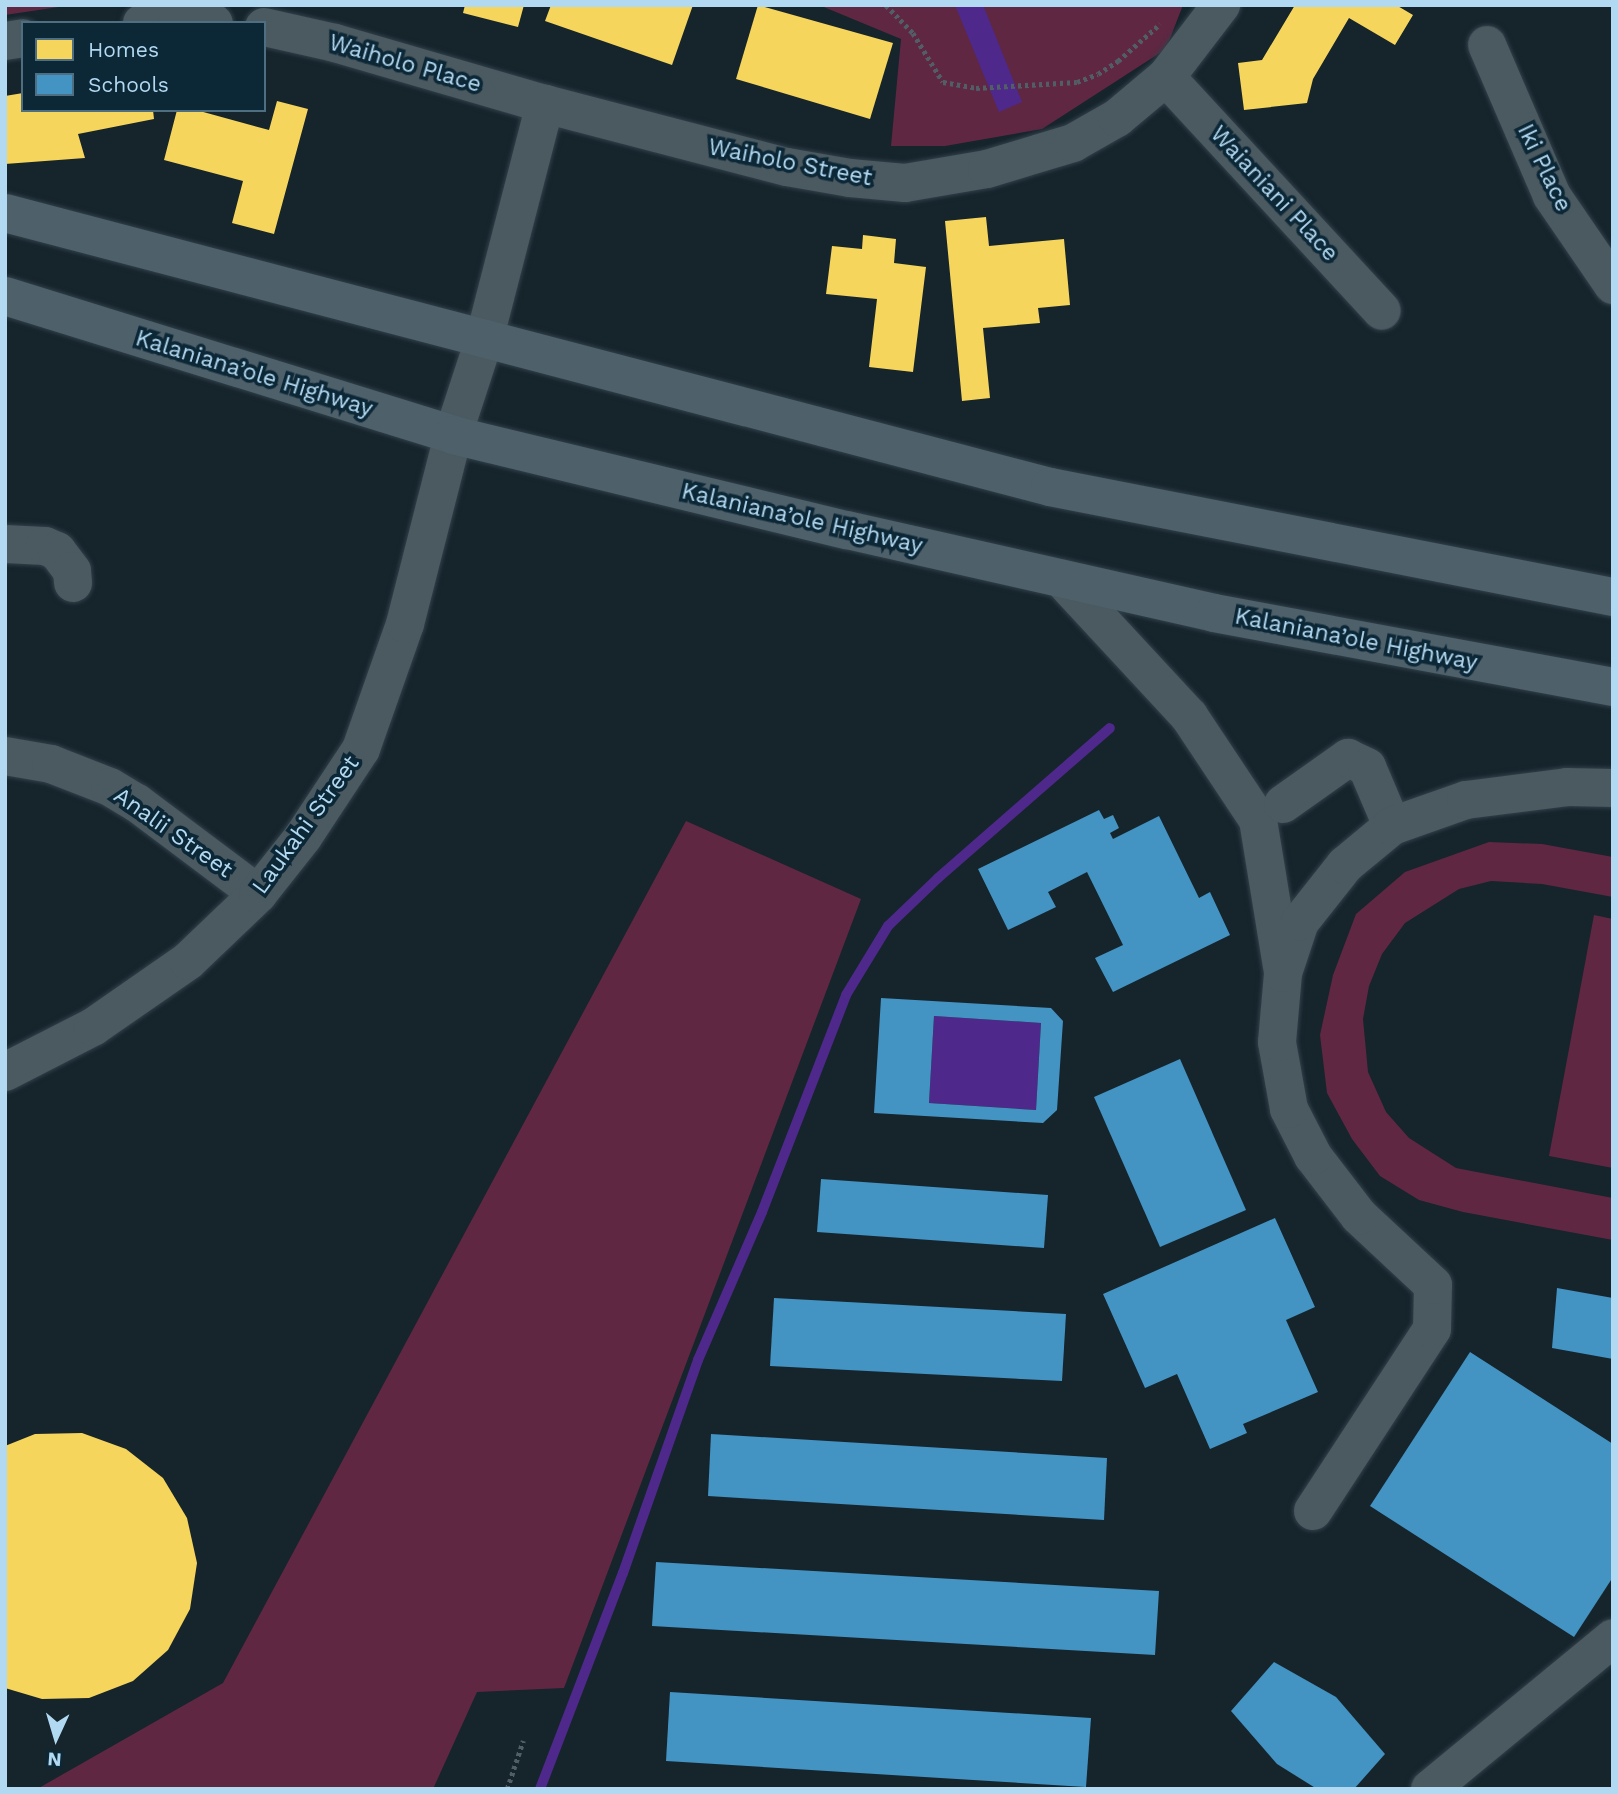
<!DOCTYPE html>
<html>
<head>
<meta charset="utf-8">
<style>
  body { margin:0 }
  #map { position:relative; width:1618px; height:1794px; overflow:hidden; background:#16242c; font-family:"Work Sans",sans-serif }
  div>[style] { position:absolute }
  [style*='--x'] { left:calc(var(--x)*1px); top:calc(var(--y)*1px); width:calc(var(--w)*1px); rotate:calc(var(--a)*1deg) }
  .green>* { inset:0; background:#5f2742 }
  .water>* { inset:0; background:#4e298b }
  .homes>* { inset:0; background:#f6d55c }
  .schools>* { inset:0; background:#4393c3 }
  .stream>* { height:10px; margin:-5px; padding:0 5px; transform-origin:5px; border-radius:5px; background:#4e298b }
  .path>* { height:4.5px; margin-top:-2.25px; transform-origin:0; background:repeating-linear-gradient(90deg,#525e65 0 3.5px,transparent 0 7px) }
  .roads { filter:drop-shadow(0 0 2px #31404a) drop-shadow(0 0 2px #31404a) }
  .minor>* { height:38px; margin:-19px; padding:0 19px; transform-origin:19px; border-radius:19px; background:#4b5960 }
  .highway>* { height:38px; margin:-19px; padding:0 19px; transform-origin:19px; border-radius:19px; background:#4e606a }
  span { translate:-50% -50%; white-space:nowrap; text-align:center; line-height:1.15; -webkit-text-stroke:7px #0c2736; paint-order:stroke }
  .street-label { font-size:23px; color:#b2d9f2 }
  .frame { position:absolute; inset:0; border:7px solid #b2d9f2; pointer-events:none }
  .legend { position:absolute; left:21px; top:21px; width:245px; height:91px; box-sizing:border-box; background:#0c2736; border:2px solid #4e6e81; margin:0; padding:9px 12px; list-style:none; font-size:21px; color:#b2d9f2 }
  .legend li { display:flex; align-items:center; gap:14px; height:35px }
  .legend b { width:35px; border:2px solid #4e6e81 }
  .north { position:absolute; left:21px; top:1703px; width:70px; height:70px; -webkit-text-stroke:5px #0c2736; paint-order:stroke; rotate:184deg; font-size:19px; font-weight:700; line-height:28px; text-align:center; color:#b2d9f2 }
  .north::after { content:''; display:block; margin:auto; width:24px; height:32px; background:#b2d9f2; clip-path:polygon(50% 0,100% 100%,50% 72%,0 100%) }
</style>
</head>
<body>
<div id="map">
  <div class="green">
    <div style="clip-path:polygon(5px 5px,72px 5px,5px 15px)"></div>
    <div style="clip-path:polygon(819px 5px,1183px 5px,1166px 49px,1042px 129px,945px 146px,891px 146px,901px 39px)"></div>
    <div style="clip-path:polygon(686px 821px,861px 899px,564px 1688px,477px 1692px,433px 1789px,37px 1789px,223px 1683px)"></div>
    <div style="clip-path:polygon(1489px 842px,1542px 844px,1613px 857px,1613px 897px,1542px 884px,1491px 881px,1459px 889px,1405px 923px,1382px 954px,1369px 986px,1363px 1019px,1368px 1072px,1386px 1112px,1409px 1138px,1456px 1168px,1613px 1198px,1613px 1240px,1463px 1212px,1419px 1200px,1380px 1176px,1352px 1139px,1327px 1093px,1320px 1035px,1333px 975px,1356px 914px,1405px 872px)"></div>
    <div style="clip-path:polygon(1594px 915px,1613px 919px,1613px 1168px,1549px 1156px)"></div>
  </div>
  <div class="water">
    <div style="clip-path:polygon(955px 5px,983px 5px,1022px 102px,999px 112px)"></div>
    <div style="clip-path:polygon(934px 1016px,1041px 1023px,1036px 1110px,929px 1103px)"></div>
  </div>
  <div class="homes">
    <div style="clip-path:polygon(465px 5px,524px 5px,518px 27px,463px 13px)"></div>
    <div style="clip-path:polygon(551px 5px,693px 5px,672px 65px,545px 21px)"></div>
    <div style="clip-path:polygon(758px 5px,893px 43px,870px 119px,736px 79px)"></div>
    <div style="clip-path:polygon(1295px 5px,1396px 5px,1413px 15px,1395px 45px,1349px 18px,1313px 79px,1307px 103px,1244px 110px,1238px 63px,1262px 60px)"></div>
    <div style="clip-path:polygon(23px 93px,23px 110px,153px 110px,154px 119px,78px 134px,85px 158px,5px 164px,5px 96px)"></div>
    <div style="clip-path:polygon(277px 101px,308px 109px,274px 234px,232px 223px,243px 181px,164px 160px,177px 110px,196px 110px,269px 130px)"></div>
    <div style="clip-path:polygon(986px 217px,989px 246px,1064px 239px,1070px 305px,1038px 308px,1040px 323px,983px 328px,990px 398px,962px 401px,945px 221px)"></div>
    <div style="clip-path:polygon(863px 235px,896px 239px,894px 263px,926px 267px,913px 372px,869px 367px,877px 299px,826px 294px,832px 246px,862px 249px)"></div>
    <div style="clip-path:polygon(82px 1433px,126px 1449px,163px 1478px,187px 1518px,197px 1563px,190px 1609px,168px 1650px,133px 1681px,89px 1698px,42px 1699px,5px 1688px,5px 1446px,35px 1434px)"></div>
  </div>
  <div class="schools">
    <div style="clip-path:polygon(1099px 810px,1104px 819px,1113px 815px,1119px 828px,1110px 833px,1113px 839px,1159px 816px,1199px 898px,1210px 892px,1230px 935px,1113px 992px,1095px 958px,1123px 945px,1087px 872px,1048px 892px,1056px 907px,1008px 930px,978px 869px)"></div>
    <div style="clip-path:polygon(evenodd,881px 998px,1051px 1008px,1063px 1021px,1057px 1110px,1043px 1123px,874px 1113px,881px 998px,934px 1016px,1041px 1023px,1036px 1110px,929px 1103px,934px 1016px)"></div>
    <div style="clip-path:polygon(1180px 1059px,1246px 1210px,1160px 1247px,1094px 1097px)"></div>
    <div style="clip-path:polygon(821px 1179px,1048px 1195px,1044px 1248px,817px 1232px)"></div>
    <div style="clip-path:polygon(1275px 1218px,1315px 1307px,1286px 1320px,1318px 1392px,1243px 1424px,1247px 1433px,1210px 1449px,1177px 1374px,1145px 1388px,1103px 1294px)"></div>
    <div style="clip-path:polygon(1557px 1288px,1613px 1298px,1613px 1359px,1552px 1348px)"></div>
    <div style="clip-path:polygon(774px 1298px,1066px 1314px,1062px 1381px,770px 1366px)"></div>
    <div style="clip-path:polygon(1470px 1352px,1613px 1444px,1613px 1577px,1574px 1637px,1370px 1506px)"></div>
    <div style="clip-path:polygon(711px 1434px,1107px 1458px,1104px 1520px,708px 1496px)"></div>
    <div style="clip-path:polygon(656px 1562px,1159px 1591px,1155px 1655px,652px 1626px)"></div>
    <div style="clip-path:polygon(1274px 1662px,1336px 1697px,1385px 1754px,1354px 1789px,1317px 1789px,1277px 1764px,1231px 1711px)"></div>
    <div style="clip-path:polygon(670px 1692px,1091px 1718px,1086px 1787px,666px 1761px)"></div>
  </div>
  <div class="stream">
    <div style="--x:540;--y:1789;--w:231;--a:-69"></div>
    <div style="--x:623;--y:1573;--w:226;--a:-70.6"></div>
    <div style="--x:698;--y:1360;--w:161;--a:-66.6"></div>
    <div style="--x:762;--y:1212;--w:233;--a:-68.8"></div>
    <div style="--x:846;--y:995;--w:81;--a:-58.7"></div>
    <div style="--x:888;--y:926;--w:69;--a:-43.8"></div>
    <div style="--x:938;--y:878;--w:228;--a:-41.1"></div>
  </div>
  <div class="path">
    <div style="--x:886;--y:5;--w:39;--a:46"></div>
    <div style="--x:913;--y:33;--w:57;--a:58.5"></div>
    <div style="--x:943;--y:82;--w:34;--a:10"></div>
    <div style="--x:976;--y:88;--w:101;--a:-3.4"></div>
    <div style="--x:1077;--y:82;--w:22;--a:-21"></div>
    <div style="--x:1098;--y:74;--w:24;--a:-33"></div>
    <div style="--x:1118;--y:61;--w:56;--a:-41.4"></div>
    <div style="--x:507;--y:1789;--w:51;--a:-71.6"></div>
  </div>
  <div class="roads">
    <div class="minor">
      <div style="--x:142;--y:23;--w:35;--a:-5"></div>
      <div style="--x:177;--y:20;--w:37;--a:5"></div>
      <div style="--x:264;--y:27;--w:73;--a:12.7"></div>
      <div style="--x:335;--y:43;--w:219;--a:16.2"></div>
      <div style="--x:545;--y:104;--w:250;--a:14.6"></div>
      <div style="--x:787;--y:167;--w:64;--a:9.9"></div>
      <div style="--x:850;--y:178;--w:55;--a:5.2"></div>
      <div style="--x:905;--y:183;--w:83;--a:-9.7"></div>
      <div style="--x:987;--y:169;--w:90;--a:-16.8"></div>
      <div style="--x:1073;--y:143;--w:51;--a:-29.6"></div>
      <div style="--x:1117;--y:118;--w:64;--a:-39.9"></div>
      <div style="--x:1166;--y:77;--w:91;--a:-52.6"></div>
      <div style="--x:5;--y:41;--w:18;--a:-9"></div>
      <div style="--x:1487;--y:45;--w:164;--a:66.7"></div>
      <div style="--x:1552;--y:196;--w:108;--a:55.6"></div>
      <div style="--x:1166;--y:77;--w:318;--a:47.3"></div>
      <div style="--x:5;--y:544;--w:40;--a:2.9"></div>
      <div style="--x:45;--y:546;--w:13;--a:23"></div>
      <div style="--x:57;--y:551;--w:25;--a:53"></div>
      <div style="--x:72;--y:571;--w:12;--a:85"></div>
      <div style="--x:1062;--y:579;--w:187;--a:47.2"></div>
      <div style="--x:1189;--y:716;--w:125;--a:56.4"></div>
      <div style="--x:1258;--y:820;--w:149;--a:80.7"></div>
      <div style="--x:5;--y:756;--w:47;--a:9.9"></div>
      <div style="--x:51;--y:764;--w:63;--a:21.3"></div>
      <div style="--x:110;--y:787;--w:31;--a:31"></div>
      <div style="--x:137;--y:803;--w:151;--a:36.9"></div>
      <div style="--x:1283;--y:804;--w:80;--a:-35.3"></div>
      <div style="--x:1348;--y:758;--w:21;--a:25"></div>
      <div style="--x:1367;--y:767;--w:64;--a:67"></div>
      <div style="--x:5;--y:1072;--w:99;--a:-27.1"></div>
      <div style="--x:93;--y:1027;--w:116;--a:-34.8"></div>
      <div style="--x:188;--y:961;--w:97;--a:-43.7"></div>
      <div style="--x:258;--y:894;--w:73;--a:-51.7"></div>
      <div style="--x:303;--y:837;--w:105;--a:-56.6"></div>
      <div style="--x:361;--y:749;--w:133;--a:-70.6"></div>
      <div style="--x:405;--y:624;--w:195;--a:-75.7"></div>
      <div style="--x:453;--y:435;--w:100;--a:-71.9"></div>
      <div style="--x:484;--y:340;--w:244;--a:-75.5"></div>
      <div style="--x:1313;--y:1511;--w:217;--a:-56.8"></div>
      <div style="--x:1432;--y:1329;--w:44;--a:-88.7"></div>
      <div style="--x:1433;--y:1285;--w:101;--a:-137"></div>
      <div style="--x:1359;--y:1216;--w:76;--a:-127.5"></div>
      <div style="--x:1313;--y:1156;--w:53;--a:-117.1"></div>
      <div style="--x:1289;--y:1109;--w:68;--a:-100.2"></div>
      <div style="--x:1277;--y:1042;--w:69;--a:-85"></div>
      <div style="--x:1283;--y:973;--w:54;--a:-71.6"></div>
      <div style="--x:1300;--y:922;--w:73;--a:-51.7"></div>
      <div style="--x:1345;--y:865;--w:61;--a:-39.7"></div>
      <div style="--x:1392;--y:826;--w:78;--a:-19.4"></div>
      <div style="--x:1466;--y:800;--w:102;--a:-7.3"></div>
      <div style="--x:1567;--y:787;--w:46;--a:1.2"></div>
      <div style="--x:1430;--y:1789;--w:237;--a:-39.5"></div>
    </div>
    <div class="highway">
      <div style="--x:5;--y:213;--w:1080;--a:14.69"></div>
      <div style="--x:1050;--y:487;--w:574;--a:11.06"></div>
      <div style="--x:5;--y:296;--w:469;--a:17.2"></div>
      <div style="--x:453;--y:435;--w:405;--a:13.6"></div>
      <div style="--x:847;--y:530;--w:376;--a:12.7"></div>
      <div style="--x:1214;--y:613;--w:406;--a:10.5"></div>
    </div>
  </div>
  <div class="street-label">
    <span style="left:405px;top:64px;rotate:16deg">Waiholo Place</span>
    <span style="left:790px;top:163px;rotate:11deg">Waiholo Street</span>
    <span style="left:1544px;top:168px;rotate:64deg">Iki Place</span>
    <span style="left:1274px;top:194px;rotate:47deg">Waianiani Place</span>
    <span style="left:254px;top:374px;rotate:17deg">Kalaniana’ole Highway</span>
    <span style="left:802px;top:519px;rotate:13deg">Kalaniana’ole Highway</span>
    <span style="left:1356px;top:640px;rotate:11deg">Kalaniana’ole Highway</span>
    <span style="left:306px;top:825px;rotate:-54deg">Laukahi Street</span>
    <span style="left:173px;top:833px;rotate:35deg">Analii Street</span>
  </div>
  <div class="frame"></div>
  <ul class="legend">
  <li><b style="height:19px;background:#f6d55c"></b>Homes</li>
  <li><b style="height:19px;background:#4393c3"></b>Schools</li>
  </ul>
  <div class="north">N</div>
</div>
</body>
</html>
